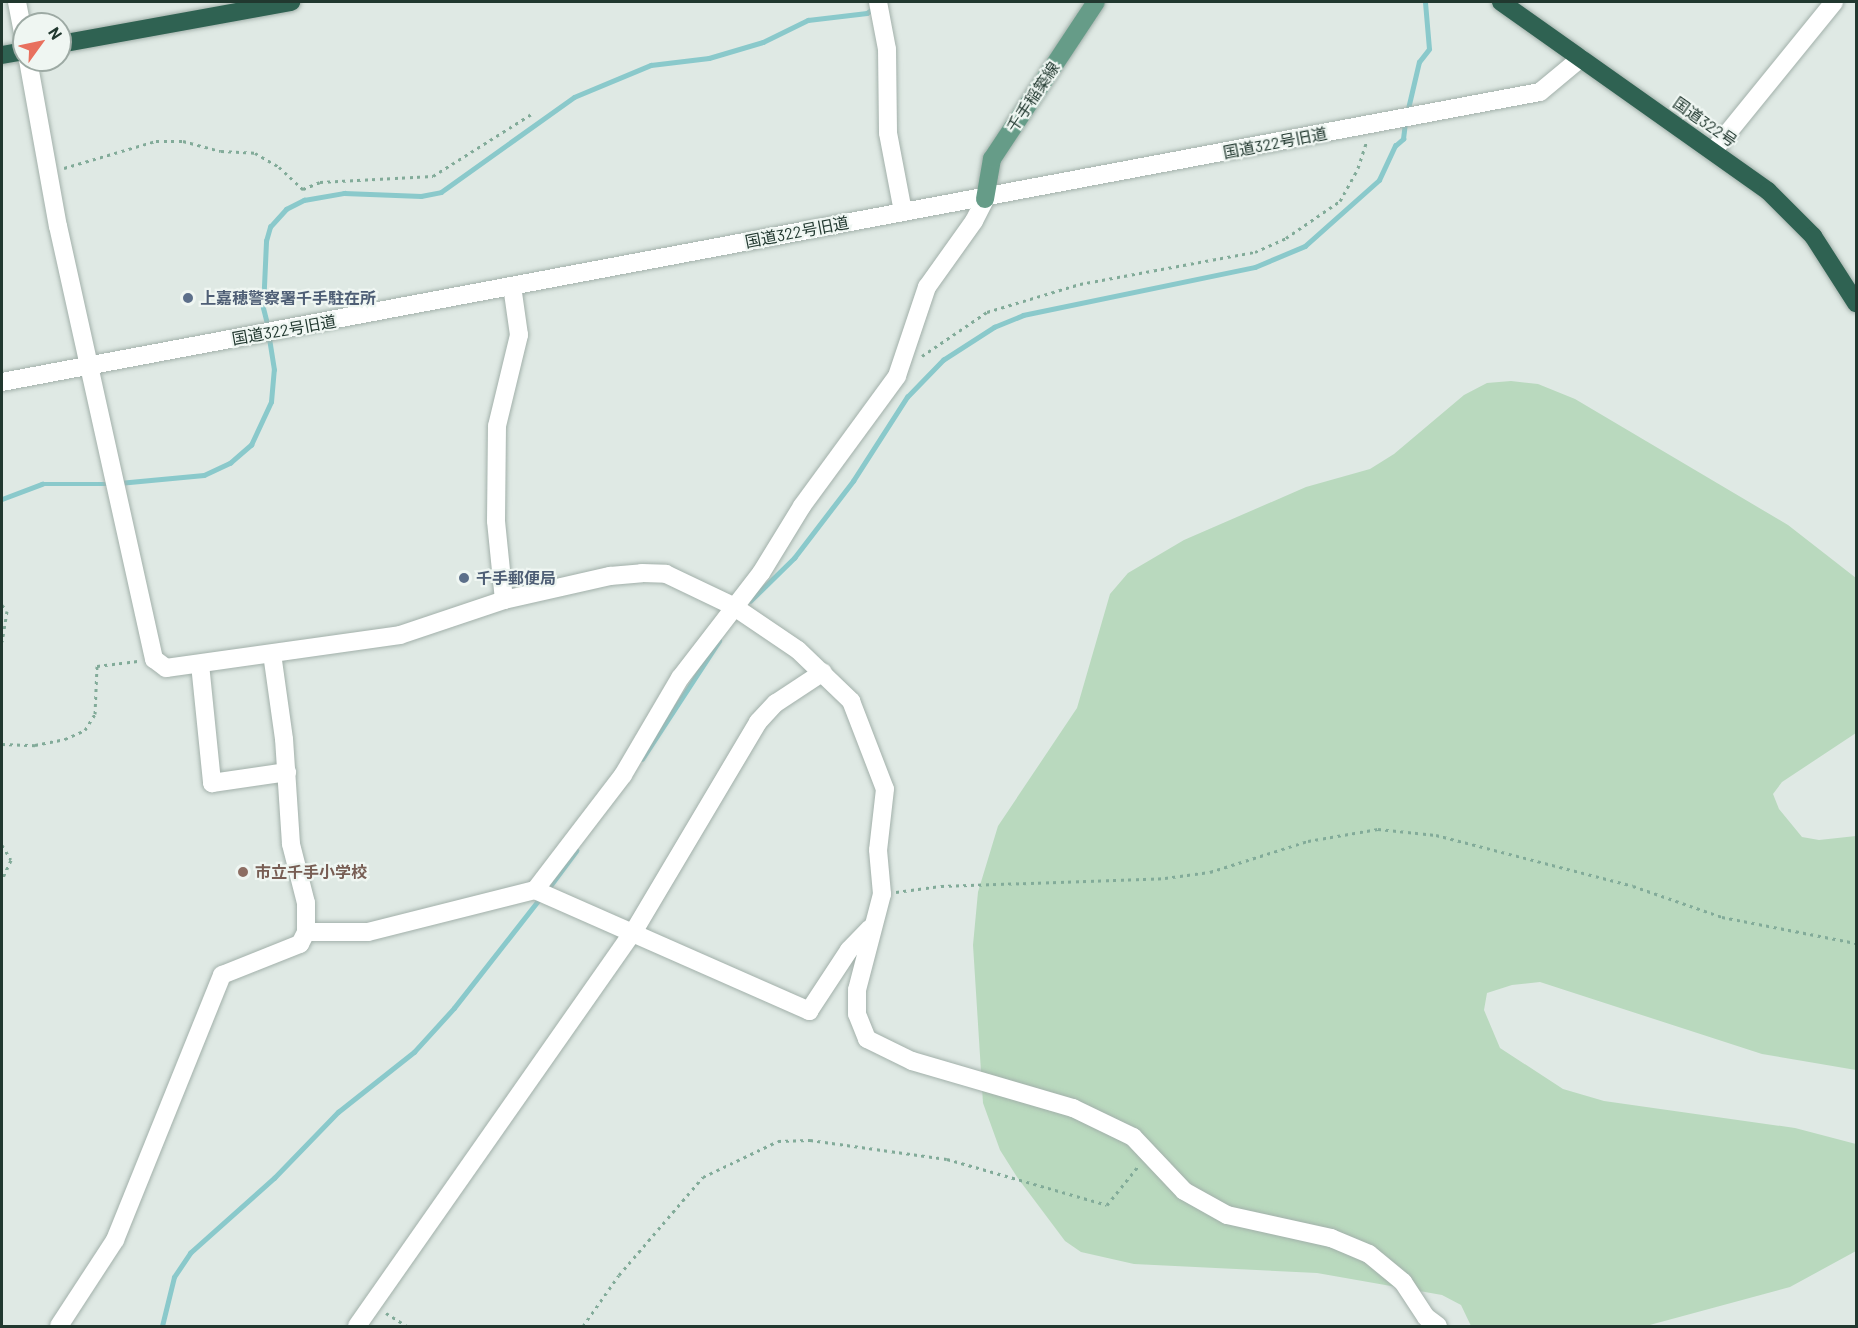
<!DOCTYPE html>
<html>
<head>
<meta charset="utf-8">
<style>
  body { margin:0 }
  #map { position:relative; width:1858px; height:1328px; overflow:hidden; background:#dfe9e4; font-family:Barlow,"Noto Sans JP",sans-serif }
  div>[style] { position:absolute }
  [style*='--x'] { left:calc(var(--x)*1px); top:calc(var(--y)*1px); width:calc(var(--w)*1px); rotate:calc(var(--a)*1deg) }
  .green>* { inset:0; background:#b9d9be }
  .stream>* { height:4.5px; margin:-2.25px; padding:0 2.25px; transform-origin:2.25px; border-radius:2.25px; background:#8ac9cb }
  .path>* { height:3px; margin-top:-1.5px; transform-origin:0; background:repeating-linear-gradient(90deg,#82ab99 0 3px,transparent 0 7.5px) }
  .roads { filter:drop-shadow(0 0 2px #a2b0aa) drop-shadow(0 0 2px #a2b0aa) }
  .minor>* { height:18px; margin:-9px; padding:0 9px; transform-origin:9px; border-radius:9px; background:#fff }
  .major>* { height:18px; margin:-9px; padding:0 9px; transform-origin:9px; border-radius:9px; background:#669c88 }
  .highway>* { height:18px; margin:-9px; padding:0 9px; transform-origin:9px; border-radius:9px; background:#2f6252 }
  .dots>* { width:16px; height:16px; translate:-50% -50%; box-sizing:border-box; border:3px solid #eff6f2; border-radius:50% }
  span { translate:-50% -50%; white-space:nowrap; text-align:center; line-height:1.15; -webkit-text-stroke:4.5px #eff6f2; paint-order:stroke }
  .street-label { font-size:16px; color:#21382f }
  .service-label { font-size:16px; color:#4e5e75; font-weight:700 }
  .left { translate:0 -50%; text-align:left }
  .education-label { font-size:16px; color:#785e54; font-weight:700 }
  .frame { position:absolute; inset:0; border:3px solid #21382f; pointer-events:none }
  .north { position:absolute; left:12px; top:12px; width:60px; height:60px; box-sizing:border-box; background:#eff6f2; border:2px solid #9daaa4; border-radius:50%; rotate:57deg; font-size:16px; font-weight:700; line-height:24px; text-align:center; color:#21382f }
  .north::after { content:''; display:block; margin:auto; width:21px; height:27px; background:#e8705e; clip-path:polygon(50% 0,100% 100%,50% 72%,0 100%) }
</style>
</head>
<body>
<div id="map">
  <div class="green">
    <div style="clip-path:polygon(1511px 381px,1538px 384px,1575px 399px,1788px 525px,1856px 578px,1856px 733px,1782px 782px,1773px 794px,1779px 809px,1802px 837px,1819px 840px,1856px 836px,1856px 1070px,1762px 1054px,1540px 982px,1512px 985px,1487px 993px,1484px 1010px,1500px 1048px,1563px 1089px,1604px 1101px,1795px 1128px,1856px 1144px,1856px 1251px,1790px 1287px,1646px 1326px,1471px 1326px,1461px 1305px,1442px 1295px,1317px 1273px,1134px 1264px,1081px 1252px,1065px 1241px,1017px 1177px,1000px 1150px,983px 1103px,973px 945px,978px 892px,998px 826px,1077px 708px,1110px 594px,1128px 573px,1184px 540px,1306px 487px,1370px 469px,1394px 454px,1464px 395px,1487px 383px)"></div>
  </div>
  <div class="stream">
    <div style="--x:1407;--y:113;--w:52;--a:-76.8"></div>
    <div style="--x:1419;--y:62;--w:16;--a:-52"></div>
    <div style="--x:1429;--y:49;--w:47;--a:-94.9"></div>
    <div style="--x:268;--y:328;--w:21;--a:-104"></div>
    <div style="--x:263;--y:308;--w:67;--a:-87.4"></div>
    <div style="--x:266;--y:241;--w:15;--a:-74"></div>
    <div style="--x:270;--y:227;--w:24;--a:-48"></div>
    <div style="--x:286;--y:209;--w:20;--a:-27"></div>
    <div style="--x:304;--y:200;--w:41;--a:-9.9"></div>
    <div style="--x:344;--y:193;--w:77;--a:2.2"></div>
    <div style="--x:421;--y:196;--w:20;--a:-11"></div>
    <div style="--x:441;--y:192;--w:163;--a:-35.5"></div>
    <div style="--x:574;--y:97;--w:83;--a:-22.6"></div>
    <div style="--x:651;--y:65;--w:58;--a:-6.9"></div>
    <div style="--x:709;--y:58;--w:56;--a:-16.5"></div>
    <div style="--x:763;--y:42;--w:50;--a:-26.1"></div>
    <div style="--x:808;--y:20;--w:59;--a:-6.8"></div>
    <div style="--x:867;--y:13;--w:10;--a:-37"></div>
    <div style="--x:119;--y:483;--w:85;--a:-5.4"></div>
    <div style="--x:204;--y:475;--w:29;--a:-25"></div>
    <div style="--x:230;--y:463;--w:28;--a:-41"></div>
    <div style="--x:251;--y:445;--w:47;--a:-65.1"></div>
    <div style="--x:271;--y:402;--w:32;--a:-85"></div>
    <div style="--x:274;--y:370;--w:33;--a:-99"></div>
    <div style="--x:2;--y:499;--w:43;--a:-20.6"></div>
    <div style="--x:42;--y:484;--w:68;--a:0"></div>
    <div style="--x:750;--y:601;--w:62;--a:-44.3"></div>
    <div style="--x:794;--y:558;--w:97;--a:-52.5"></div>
    <div style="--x:853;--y:481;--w:100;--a:-57.3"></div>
    <div style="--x:907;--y:397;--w:52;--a:-45.8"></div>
    <div style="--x:943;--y:360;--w:61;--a:-32.9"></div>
    <div style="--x:994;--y:327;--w:31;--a:-22"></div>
    <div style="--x:1023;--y:315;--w:237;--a:-11.7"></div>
    <div style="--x:1255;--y:267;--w:54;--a:-22.8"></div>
    <div style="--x:1305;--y:246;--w:99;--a:-41.7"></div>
    <div style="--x:1379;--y:180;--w:38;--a:-65"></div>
    <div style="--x:1395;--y:146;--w:11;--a:-41"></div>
    <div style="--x:1403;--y:139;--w:17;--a:-83"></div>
    <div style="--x:642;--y:759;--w:141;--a:-56.9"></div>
    <div style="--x:547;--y:890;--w:49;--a:-53.4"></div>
    <div style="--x:162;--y:1326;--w:50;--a:-76.2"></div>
    <div style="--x:174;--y:1277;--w:29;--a:-56"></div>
    <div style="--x:190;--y:1253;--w:113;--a:-41.8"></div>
    <div style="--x:274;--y:1178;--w:92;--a:-45.9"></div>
    <div style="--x:338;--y:1112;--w:97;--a:-38.3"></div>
    <div style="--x:414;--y:1052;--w:59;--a:-47.7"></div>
    <div style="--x:454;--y:1008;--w:141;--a:-51.9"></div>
  </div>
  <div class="path">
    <div style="--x:64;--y:168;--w:96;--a:-16.4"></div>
    <div style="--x:156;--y:141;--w:27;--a:0"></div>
    <div style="--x:183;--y:141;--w:39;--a:15"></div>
    <div style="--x:221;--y:151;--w:34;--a:3"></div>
    <div style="--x:255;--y:153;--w:28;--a:30"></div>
    <div style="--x:279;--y:167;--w:33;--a:43"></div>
    <div style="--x:303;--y:189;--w:18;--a:-22"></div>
    <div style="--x:320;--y:182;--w:113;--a:-3"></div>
    <div style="--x:433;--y:176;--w:118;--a:-32.2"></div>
    <div style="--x:922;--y:356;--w:78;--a:-34.1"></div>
    <div style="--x:987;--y:312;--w:97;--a:-16.8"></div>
    <div style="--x:1080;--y:284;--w:178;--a:-10.4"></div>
    <div style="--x:1255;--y:252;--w:34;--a:-24"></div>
    <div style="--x:1286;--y:238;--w:65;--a:-34.4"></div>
    <div style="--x:1340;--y:201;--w:38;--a:-61"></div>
    <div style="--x:1358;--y:168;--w:29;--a:-72"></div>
    <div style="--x:2;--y:605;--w:8;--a:50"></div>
    <div style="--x:7;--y:611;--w:31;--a:99"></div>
    <div style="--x:2;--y:744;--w:33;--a:2"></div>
    <div style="--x:35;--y:745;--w:31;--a:-11"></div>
    <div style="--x:65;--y:739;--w:22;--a:-24"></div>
    <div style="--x:85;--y:730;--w:19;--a:-58"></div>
    <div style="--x:95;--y:714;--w:48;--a:-87.6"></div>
    <div style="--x:97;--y:666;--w:41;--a:-7"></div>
    <div style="--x:2;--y:845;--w:17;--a:59"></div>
    <div style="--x:11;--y:860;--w:21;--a:115"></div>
    <div style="--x:896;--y:892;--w:45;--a:-7.6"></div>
    <div style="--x:941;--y:886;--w:224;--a:-2"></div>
    <div style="--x:1165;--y:878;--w:45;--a:-7.6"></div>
    <div style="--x:1210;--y:872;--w:103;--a:-17.6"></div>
    <div style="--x:1308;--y:841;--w:71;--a:-9.7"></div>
    <div style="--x:1378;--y:829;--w:58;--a:5.9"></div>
    <div style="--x:1436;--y:835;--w:203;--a:14.5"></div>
    <div style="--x:1633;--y:886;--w:94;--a:19.2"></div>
    <div style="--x:1722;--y:917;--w:136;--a:11"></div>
    <div style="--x:386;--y:1313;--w:25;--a:32"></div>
    <div style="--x:583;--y:1326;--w:62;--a:-54.8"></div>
    <div style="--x:619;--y:1275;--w:129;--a:-49.4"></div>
    <div style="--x:703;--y:1177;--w:83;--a:-25.6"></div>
    <div style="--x:778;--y:1141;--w:32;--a:-2"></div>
    <div style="--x:810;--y:1140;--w:138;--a:7.9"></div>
    <div style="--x:947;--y:1159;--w:166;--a:16"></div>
    <div style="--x:1107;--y:1205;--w:51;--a:-51.3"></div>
  </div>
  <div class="roads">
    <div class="minor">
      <div style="--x:17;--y:2;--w:38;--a:79"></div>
      <div style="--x:878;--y:2;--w:48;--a:79.2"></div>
      <div style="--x:887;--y:49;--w:84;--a:89.3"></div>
      <div style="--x:888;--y:133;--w:80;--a:79.2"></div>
      <div style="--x:28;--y:60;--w:169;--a:79.8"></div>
      <div style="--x:58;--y:226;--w:444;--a:77.5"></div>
      <div style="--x:154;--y:659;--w:15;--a:37"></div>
      <div style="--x:166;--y:668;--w:236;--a:-8"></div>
      <div style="--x:400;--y:635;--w:110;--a:-18.6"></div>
      <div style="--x:504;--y:600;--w:109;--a:-12.8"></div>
      <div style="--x:610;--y:576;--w:32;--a:-5"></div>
      <div style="--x:642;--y:573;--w:24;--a:2"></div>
      <div style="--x:666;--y:574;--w:74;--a:25.5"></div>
      <div style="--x:733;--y:606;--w:78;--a:34.1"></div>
      <div style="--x:798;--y:650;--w:74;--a:43.9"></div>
      <div style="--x:851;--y:701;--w:94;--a:68.9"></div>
      <div style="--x:885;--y:789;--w:61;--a:96.5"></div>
      <div style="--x:878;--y:850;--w:44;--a:84.8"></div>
      <div style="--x:882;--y:894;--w:99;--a:104.6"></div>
      <div style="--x:857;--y:990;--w:24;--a:90"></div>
      <div style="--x:857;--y:1014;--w:27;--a:68"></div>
      <div style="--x:867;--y:1039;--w:50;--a:26.1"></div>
      <div style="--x:912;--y:1061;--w:168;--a:16.3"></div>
      <div style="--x:1073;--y:1108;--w:67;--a:25.8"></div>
      <div style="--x:1133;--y:1137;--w:74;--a:46.6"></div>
      <div style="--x:1184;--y:1191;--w:49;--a:29.2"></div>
      <div style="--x:1227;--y:1215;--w:107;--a:12.5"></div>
      <div style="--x:1331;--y:1238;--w:41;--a:22.8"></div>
      <div style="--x:1369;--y:1254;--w:44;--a:39.5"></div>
      <div style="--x:1403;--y:1282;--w:42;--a:56.7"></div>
      <div style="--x:1426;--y:1317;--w:15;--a:37"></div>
      <div style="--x:1713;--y:151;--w:192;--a:-50.9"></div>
      <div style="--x:2;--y:382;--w:1565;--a:-10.68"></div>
      <div style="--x:1540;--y:92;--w:53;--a:-39.7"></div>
      <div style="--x:504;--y:600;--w:79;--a:-95.8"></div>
      <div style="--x:496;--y:521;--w:95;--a:-89.4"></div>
      <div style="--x:497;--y:426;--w:94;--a:-76.4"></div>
      <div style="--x:519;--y:335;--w:49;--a:-98.1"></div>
      <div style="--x:200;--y:664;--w:120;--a:84.2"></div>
      <div style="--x:212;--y:783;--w:76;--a:-8.3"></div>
      <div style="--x:535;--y:890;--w:145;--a:-52.6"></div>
      <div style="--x:623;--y:775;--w:113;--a:-59.6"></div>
      <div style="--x:680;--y:678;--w:133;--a:-52.4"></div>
      <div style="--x:761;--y:573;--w:79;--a:-58.5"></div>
      <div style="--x:802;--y:506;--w:161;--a:-53.8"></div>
      <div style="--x:897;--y:376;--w:94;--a:-71.4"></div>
      <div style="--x:927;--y:287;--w:81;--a:-54.5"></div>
      <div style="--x:974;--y:221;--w:25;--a:-63"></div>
      <div style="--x:306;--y:932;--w:62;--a:0"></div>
      <div style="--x:368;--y:932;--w:172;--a:-14.1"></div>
      <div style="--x:535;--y:890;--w:300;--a:23.8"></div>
      <div style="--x:809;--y:1011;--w:73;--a:-56.7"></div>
      <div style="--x:849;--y:950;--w:30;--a:-46"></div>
      <div style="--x:59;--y:1326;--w:103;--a:-56.9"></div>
      <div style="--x:115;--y:1240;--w:286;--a:-68"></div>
      <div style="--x:222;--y:975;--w:84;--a:-21.7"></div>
      <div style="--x:300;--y:944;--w:13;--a:-63"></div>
      <div style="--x:306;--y:932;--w:29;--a:-90"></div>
      <div style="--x:306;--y:903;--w:61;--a:-104.3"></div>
      <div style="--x:291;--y:844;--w:105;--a:-93.8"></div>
      <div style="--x:284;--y:739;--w:86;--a:-98"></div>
      <div style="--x:357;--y:1326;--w:482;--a:-55"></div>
      <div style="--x:634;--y:931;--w:243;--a:-59.3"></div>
      <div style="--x:758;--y:722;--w:26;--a:-47"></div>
      <div style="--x:776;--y:703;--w:56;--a:-33.4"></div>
    </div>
    <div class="major">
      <div style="--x:985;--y:199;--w:41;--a:-80.1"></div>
      <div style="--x:992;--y:159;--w:188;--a:-56.5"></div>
    </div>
    <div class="highway">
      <div style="--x:1501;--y:2;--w:327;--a:35.3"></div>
      <div style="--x:1768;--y:191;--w:64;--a:45"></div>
      <div style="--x:1813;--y:236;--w:80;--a:57.3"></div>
      <div style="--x:60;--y:44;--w:235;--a:-10.3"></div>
      <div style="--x:2;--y:55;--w:22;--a:-10"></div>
    </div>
  </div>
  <div class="dots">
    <div style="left:188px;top:298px;background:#5c6f8a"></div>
    <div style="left:464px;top:578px;background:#5c6f8a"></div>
    <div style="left:243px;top:872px;background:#8d6e63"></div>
  </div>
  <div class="street-label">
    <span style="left:1033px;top:97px;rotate:-56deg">千手稲築線</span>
    <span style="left:1705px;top:122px;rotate:35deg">国道322号</span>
    <span style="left:1275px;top:143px;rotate:-11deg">国道322号旧道</span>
    <span style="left:797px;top:232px;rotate:-11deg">国道322号旧道</span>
    <span style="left:284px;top:330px;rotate:-10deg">国道322号旧道</span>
  </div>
  <div class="service-label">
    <span class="left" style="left:200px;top:298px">上嘉穂警察署千手駐在所</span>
    <span class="left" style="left:476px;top:578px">千手郵便局</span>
  </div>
  <div class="education-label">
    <span class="left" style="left:255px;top:872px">市立千手小学校</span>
  </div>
  <div class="frame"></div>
  <div class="north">N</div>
</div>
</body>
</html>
